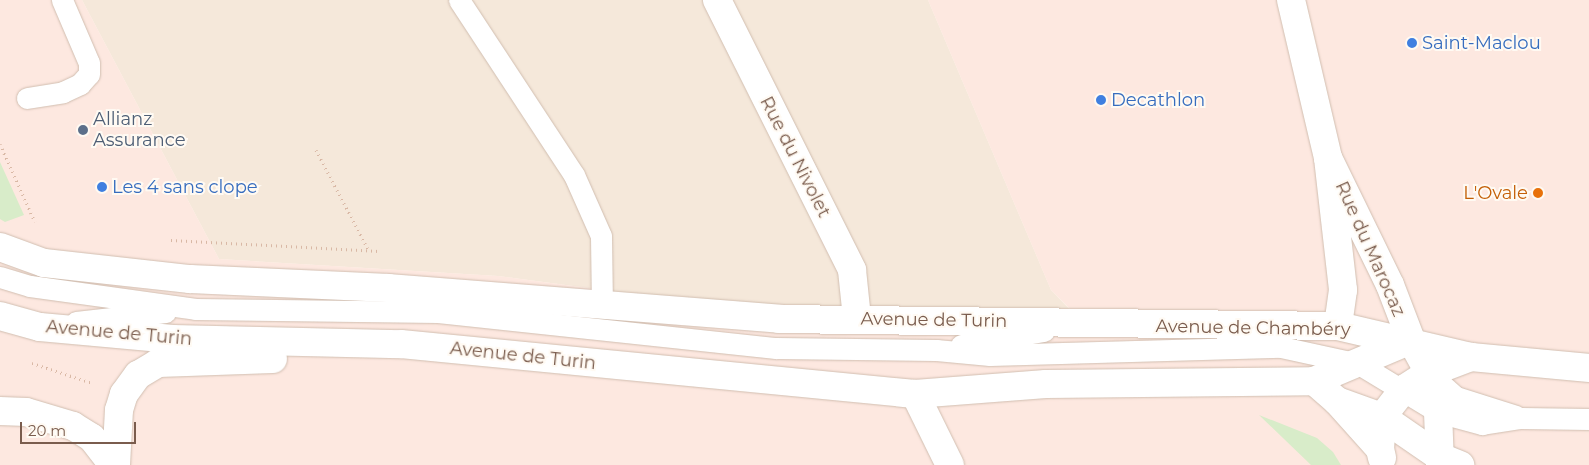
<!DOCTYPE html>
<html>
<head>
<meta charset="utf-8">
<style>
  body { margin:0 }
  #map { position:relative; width:1589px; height:465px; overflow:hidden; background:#fdf6ec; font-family:Montserrat,sans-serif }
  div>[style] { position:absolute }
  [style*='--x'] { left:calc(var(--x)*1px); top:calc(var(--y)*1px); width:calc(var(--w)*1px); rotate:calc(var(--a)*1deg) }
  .residential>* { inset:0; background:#f5e8da }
  .commercial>* { inset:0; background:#fde8e0 }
  .green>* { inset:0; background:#d8ecc9 }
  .path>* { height:3px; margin-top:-1.5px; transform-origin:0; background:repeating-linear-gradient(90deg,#d9b8a5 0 1px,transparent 0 5px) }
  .roads { filter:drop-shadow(0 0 1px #d1beb0) drop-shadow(0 0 1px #d1beb0) }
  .lane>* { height:21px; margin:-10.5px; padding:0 10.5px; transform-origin:10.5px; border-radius:10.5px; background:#fff }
  .street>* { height:28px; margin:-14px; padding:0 14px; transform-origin:14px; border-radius:14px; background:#fff }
  .secondary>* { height:28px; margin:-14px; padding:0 14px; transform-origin:14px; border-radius:14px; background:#fff }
  .dots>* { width:14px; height:14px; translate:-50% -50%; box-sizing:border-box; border:2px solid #fffaf3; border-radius:50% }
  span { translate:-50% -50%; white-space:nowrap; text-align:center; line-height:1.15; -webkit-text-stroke:4px #fffaf3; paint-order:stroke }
  .shop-label { font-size:18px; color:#366cbe }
  .left { translate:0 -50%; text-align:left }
  .service-label { font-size:18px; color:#4e5e75 }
  .street-label { font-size:18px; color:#7a5c4d }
  .food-label { font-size:18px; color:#c56008 }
  .right { translate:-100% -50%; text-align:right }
  .scale { position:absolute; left:20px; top:422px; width:116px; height:22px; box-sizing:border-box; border:2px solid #7a5c4d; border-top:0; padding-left:6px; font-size:15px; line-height:18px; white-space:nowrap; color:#7a5c4d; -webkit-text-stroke:4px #fffaf3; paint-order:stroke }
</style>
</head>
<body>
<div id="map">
  <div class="residential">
    <div style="clip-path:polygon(82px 0,928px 0,1051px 290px,1076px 316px,700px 303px,498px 276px,219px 259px)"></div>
  </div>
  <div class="commercial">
    <div style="clip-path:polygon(0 0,82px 0,219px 259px,498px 276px,700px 303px,1076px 315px,1051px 290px,928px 0,1589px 0,1589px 465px,0 465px)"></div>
  </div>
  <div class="green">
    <div style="clip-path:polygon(0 162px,24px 215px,5px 222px,0 219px)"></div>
    <div style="clip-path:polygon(1259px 415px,1317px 438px,1333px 452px,1341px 465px,1311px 465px)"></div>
  </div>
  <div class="path">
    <div style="--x:0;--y:144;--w:85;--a:65.8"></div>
    <div style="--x:316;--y:150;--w:112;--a:62.3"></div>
    <div style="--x:171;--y:240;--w:208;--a:3"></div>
    <div style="--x:32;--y:363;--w:63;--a:18.4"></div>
  </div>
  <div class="roads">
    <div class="lane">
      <div style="--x:459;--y:0;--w:209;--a:56.7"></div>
      <div style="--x:574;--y:175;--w:67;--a:66.1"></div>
      <div style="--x:601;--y:236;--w:71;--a:89.2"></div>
      <div style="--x:27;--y:98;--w:36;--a:-9"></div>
      <div style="--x:63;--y:92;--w:19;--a:-25"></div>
      <div style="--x:80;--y:84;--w:13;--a:-48"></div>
      <div style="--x:89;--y:74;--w:11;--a:-90"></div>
      <div style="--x:89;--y:63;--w:69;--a:-113.2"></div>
      <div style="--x:0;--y:277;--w:31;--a:17"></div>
      <div style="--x:30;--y:286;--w:167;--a:7.9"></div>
      <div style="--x:195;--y:309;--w:243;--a:0.7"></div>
      <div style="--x:438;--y:312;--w:340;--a:6.1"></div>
      <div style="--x:776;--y:348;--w:160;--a:0.7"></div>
      <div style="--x:936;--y:350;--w:54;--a:5.3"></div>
      <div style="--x:990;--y:355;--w:291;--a:-1.6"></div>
      <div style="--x:1281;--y:347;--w:80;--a:12.3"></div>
      <div style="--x:1359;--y:364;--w:92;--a:31.3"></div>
      <div style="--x:1438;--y:412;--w:46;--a:15.3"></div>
      <div style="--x:1482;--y:424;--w:39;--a:-9"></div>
      <div style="--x:1521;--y:418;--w:68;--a:0.8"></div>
      <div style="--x:76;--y:322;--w:90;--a:-6.4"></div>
      <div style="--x:961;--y:345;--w:84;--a:-9.6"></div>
      <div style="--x:1429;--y:373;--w:36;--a:42"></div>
      <div style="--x:1456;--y:397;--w:63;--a:17.6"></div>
    </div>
    <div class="street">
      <div style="--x:717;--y:0;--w:302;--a:63.4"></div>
      <div style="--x:852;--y:270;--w:48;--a:84.1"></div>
      <div style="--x:1291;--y:0;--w:162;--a:76.8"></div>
      <div style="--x:1328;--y:158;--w:133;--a:83.5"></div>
      <div style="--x:1343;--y:290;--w:36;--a:98"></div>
      <div style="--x:1328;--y:158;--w:141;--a:64"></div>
      <div style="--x:1390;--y:285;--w:59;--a:69.1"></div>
      <div style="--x:1411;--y:340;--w:38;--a:61"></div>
      <div style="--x:1429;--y:373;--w:40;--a:77"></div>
      <div style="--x:1438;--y:412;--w:53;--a:87.8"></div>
      <div style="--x:1314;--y:381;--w:105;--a:-22.9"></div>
      <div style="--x:915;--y:394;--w:79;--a:63.8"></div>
      <div style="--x:1337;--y:401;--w:64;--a:48.1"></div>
      <div style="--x:1380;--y:449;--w:9;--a:77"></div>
      <div style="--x:1380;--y:449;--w:32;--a:-86"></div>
      <div style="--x:1382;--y:417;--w:36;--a:-52"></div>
      <div style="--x:1404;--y:389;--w:30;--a:-33"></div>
      <div style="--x:1429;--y:373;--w:45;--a:-20.9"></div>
    </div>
    <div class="secondary">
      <div style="--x:0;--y:247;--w:47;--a:20"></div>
      <div style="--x:44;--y:263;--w:147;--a:6.3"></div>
      <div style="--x:190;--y:279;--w:199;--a:2.6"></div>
      <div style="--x:389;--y:288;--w:391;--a:4.5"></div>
      <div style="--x:779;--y:319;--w:559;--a:0.72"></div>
      <div style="--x:1338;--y:326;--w:137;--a:13.1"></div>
      <div style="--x:1471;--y:357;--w:119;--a:5.3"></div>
      <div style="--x:0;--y:316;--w:41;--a:15.4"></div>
      <div style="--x:40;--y:327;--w:133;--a:5.2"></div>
      <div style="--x:172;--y:339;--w:229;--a:1.3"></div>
      <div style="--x:401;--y:344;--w:516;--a:5.56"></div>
      <div style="--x:915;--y:394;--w:131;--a:-4.4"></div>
      <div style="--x:1046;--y:384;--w:268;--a:-0.6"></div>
      <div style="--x:1314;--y:381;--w:30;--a:41"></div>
      <div style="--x:1337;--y:401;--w:48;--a:19.6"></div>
      <div style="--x:1382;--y:417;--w:70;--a:34.6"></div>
      <div style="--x:1440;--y:457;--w:22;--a:22"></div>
      <div style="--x:0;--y:411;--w:26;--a:2"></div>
      <div style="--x:26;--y:412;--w:49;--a:16.6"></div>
      <div style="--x:73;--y:426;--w:22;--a:32"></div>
      <div style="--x:92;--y:438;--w:34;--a:52"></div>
      <div style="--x:116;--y:465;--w:55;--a:-86.9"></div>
      <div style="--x:119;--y:410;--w:17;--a:-73"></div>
      <div style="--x:124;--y:394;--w:24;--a:-54"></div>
      <div style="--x:138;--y:375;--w:23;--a:-31"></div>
      <div style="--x:158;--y:363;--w:115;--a:-2"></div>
    </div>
  </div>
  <div class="dots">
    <div style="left:1412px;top:43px;background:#3f7fe0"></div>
    <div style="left:1101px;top:100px;background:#3f7fe0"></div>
    <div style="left:83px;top:130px;background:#5c6f8a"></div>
    <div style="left:102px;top:187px;background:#3f7fe0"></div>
    <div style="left:1538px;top:193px;background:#e8710a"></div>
  </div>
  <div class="shop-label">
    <span class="left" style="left:1422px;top:43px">Saint-Maclou</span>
    <span class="left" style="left:1111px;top:100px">Decathlon</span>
    <span class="left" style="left:112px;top:187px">Les 4 sans clope</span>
  </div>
  <div class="service-label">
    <span class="left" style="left:93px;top:130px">Allianz<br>Assurance</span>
  </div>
  <div class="street-label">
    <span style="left:795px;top:157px;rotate:63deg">Rue du Nivolet</span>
    <span style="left:1370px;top:249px;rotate:66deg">Rue du Marocaz</span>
    <span style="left:934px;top:320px;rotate:1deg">Avenue de Turin</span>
    <span style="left:1253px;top:328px;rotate:1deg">Avenue de Chambéry</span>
    <span style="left:119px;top:333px;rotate:5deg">Avenue de Turin</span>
    <span style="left:523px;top:356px;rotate:6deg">Avenue de Turin</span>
  </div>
  <div class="food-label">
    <span class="right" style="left:1528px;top:193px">L'Ovale</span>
  </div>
  <div class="scale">20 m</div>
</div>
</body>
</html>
